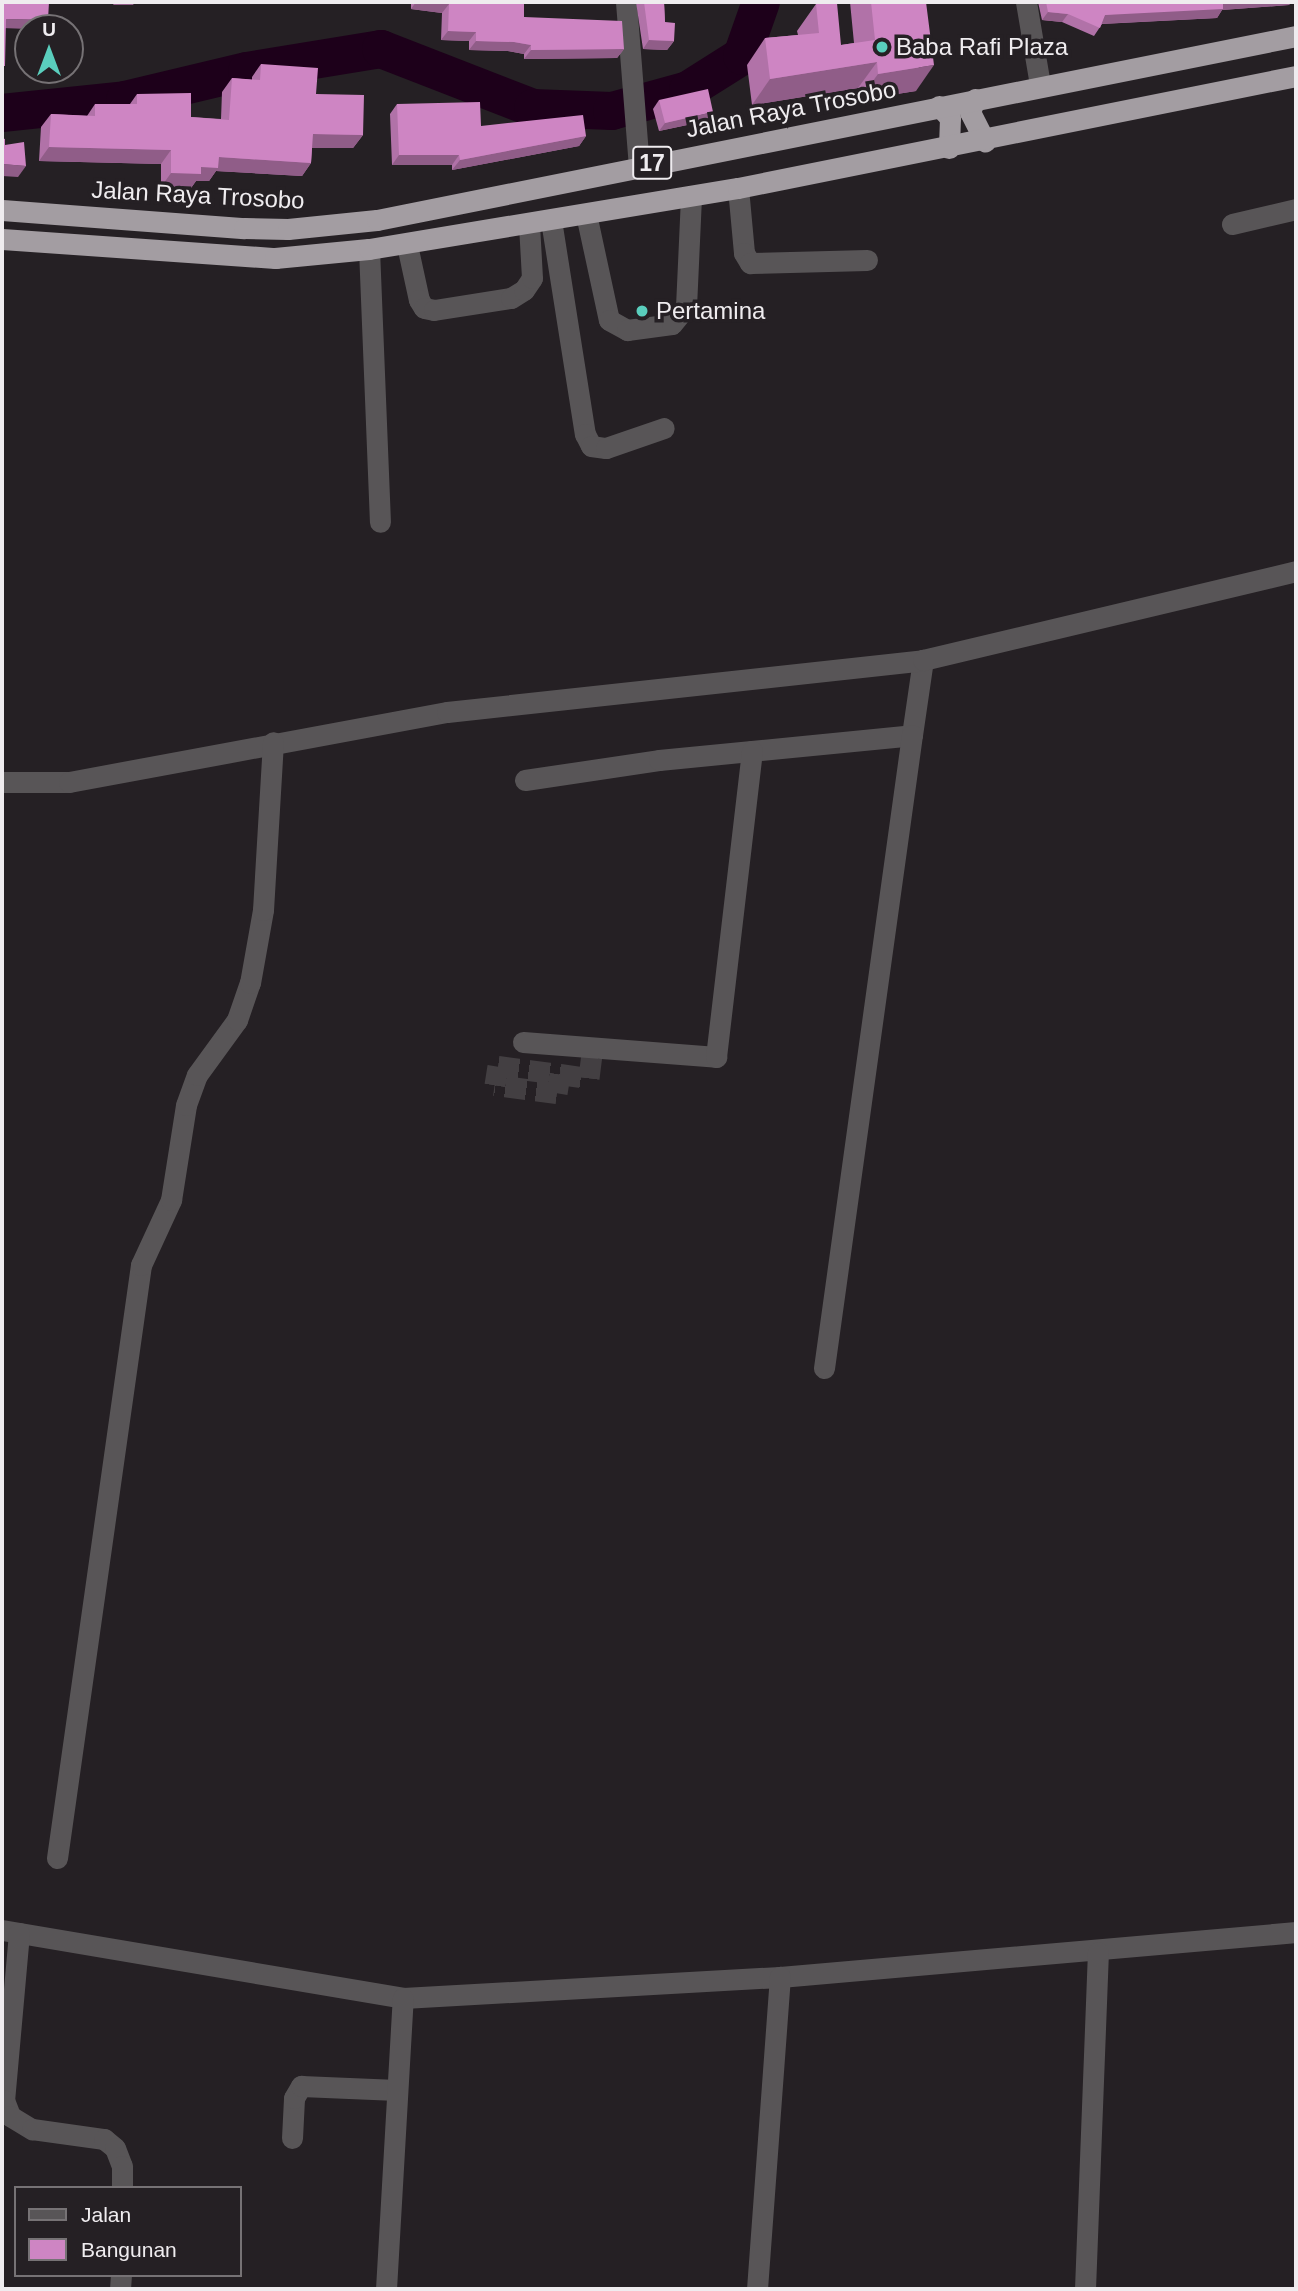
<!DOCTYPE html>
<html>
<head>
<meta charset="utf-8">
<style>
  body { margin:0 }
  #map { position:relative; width:1298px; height:2291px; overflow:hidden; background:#252024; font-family:Arial,sans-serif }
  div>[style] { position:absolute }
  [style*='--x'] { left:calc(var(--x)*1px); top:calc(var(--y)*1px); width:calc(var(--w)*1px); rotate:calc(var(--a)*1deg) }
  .river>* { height:38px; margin:-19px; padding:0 19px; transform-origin:19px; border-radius:19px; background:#1d001a }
  .minor-tunnel>* { height:21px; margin-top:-10.5px; transform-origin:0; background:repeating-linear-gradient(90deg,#433f42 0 21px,transparent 0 31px) }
  .minor>* { height:21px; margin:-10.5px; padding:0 10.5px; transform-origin:10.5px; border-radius:10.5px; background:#585557 }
  .highway>* { height:21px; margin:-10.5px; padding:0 10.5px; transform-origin:10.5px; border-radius:10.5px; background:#a39da2 }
  .wall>* { inset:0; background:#b172a8 }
  .shaded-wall>* { inset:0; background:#905d88 }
  .building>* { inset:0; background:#ce85c3 }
  .dots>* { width:19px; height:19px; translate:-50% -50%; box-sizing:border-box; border:4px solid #252024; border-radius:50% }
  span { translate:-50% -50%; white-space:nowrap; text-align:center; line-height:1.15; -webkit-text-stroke:7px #252024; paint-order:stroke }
  .shield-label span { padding:2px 5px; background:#252024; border:2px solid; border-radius:5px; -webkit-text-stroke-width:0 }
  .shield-label { font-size:23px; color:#efecef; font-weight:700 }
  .poi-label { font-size:24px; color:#efecef }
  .left { translate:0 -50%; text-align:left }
  .street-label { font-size:24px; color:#efecef }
  .frame { position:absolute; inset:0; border:4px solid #efecef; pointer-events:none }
  .legend { position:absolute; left:14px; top:2186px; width:228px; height:91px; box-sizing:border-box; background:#252024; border:2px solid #767275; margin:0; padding:9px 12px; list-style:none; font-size:21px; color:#efecef }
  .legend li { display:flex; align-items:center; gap:14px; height:35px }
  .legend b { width:35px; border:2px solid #767275 }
  .north { position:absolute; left:14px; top:14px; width:70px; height:70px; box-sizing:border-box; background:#252024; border:2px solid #767275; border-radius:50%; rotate:0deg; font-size:19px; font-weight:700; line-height:28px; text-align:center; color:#efecef }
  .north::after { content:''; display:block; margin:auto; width:24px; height:32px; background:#5acebd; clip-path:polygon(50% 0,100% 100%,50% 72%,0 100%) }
</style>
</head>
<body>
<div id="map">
  <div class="river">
    <div style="--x:2;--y:113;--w:124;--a:-6"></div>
    <div style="--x:125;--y:100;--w:125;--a:-13.4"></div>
    <div style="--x:247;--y:71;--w:136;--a:-9.3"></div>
    <div style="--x:381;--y:49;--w:163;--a:21.2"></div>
    <div style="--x:533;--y:108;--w:79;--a:2.2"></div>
    <div style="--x:612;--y:111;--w:79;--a:-15.4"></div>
    <div style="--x:688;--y:90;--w:64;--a:-32.2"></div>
    <div style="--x:742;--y:56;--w:57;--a:-70.6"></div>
  </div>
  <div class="minor-tunnel">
    <div style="--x:498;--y:1066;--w:63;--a:7.4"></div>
    <div style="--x:560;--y:1074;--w:19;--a:99"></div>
    <div style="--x:557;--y:1093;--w:63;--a:-172.6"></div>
    <div style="--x:495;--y:1085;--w:19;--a:-81"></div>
    <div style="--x:560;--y:1074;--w:29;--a:8"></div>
    <div style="--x:589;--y:1078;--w:31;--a:-83"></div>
  </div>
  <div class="minor">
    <div style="--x:626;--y:2;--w:165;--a:85.5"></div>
    <div style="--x:1026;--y:2;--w:84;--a:80.4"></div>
    <div style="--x:738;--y:188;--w:65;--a:84.7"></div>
    <div style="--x:744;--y:253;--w:12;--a:59"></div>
    <div style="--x:750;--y:263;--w:117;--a:-1.5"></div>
    <div style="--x:586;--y:214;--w:108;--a:77.8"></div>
    <div style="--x:609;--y:320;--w:21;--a:29"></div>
    <div style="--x:627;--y:330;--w:45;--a:-7.6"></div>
    <div style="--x:672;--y:324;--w:22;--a:-51"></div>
    <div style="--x:686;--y:307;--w:111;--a:-87.4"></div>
    <div style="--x:551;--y:220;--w:217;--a:81"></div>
    <div style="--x:585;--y:434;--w:13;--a:63"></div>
    <div style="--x:591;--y:446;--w:15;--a:8"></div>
    <div style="--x:606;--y:448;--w:61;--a:-19"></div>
    <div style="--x:1232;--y:224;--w:66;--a:-13.2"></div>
    <div style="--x:407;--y:245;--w:56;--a:77.7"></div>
    <div style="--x:419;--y:300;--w:9;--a:58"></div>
    <div style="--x:424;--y:308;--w:10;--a:11"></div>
    <div style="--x:434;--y:310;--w:78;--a:-8.9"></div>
    <div style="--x:511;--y:298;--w:15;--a:-32"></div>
    <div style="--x:524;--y:290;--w:14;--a:-56"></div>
    <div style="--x:532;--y:278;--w:53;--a:-93.2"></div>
    <div style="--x:369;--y:249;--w:273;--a:87.7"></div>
    <div style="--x:525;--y:780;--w:135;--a:-8.5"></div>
    <div style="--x:659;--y:760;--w:254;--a:-5.6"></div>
    <div style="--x:912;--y:735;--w:76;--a:-81.7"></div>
    <div style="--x:2;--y:782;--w:67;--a:0"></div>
    <div style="--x:69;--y:782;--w:384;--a:-10.5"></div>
    <div style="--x:447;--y:712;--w:479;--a:-6.2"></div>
    <div style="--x:923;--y:660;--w:383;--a:-13.4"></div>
    <div style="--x:523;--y:1042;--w:194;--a:4.4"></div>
    <div style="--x:716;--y:1057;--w:308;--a:-83.3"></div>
    <div style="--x:824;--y:1368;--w:639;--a:-82.09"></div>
    <div style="--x:57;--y:1858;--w:599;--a:-81.94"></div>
    <div style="--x:141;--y:1265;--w:72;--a:-65.2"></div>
    <div style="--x:171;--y:1200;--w:96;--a:-81"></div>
    <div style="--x:186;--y:1105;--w:32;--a:-70"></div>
    <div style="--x:197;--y:1075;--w:68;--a:-54"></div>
    <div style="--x:237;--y:1020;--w:39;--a:-71"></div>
    <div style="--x:250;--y:983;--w:74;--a:-79.9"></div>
    <div style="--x:263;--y:910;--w:168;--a:-86.6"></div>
    <div style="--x:2;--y:1930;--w:407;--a:9.6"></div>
    <div style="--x:403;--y:1998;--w:378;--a:-3.2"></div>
    <div style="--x:780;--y:1977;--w:518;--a:-4.98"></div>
    <div style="--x:19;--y:1933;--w:168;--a:95.1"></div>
    <div style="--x:4;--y:2100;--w:17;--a:69"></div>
    <div style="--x:10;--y:2116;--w:26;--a:31"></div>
    <div style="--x:32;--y:2129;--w:73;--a:7.9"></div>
    <div style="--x:104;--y:2139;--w:14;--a:39"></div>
    <div style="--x:115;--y:2148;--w:19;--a:69"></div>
    <div style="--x:122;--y:2166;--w:22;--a:90"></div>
    <div style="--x:292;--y:2138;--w:40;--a:-87.1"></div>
    <div style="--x:294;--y:2098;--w:14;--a:-60"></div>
    <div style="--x:301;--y:2086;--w:96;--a:2.4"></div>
    <div style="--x:120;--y:2289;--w:14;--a:-86"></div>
    <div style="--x:386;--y:2289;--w:291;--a:-86.7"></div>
    <div style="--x:757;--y:2289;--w:313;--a:-85.8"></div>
    <div style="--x:1085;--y:2289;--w:337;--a:-87.8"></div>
  </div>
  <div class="highway">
    <div style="--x:975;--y:99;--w:14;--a:111"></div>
    <div style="--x:970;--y:112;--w:33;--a:63"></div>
    <div style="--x:939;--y:106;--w:16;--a:47"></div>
    <div style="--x:950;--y:118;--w:30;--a:92"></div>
    <div style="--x:2;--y:210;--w:243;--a:4.3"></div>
    <div style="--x:244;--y:228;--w:44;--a:1.3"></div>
    <div style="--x:288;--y:229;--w:89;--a:-5.8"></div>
    <div style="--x:377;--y:220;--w:937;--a:-11.32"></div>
    <div style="--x:2;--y:239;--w:274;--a:4"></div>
    <div style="--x:275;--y:258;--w:94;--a:-5.5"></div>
    <div style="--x:369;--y:249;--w:374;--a:-9.4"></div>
    <div style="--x:738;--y:188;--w:569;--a:-11.35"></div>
  </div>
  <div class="wall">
    <div style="clip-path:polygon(411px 2px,524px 2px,524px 17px,624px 49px,617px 58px,524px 59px,524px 54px,508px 51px,469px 50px,469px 41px,441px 40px,442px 13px,411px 9px)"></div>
    <div style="clip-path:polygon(636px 2px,664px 2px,665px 22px,674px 41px,667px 50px,643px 49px)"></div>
    <div style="clip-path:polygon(850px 2px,926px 2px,916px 91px,859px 100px,858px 88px,752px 105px,747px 65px,765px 38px,798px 35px,797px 31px,816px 4px,841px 45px,854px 43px)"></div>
    <div style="clip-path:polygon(1038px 2px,1291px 2px,1289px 5px,1222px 10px,1217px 18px,1102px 24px,1094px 36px,1062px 22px,1042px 20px)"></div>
    <div style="clip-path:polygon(261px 64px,316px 94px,363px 135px,353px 148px,312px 148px,311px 163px,302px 176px,216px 171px,209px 181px,196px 181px,191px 188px,161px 187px,161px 164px,39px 161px,41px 127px,51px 114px,87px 116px,95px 104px,130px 104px,137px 94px,191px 117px,221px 119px,222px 92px,232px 78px,252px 80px,252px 77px)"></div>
    <div style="clip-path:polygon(659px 100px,706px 121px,659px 131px,653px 109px)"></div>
    <div style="clip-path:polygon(397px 104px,481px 126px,586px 136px,579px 146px,452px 170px,452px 165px,392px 165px,390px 114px)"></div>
  </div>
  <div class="shaded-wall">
    <div style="clip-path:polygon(115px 2px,135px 2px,133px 5px,113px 5px)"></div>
    <div style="clip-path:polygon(275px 2px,301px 2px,274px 4px)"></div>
    <div style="clip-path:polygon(416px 2px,432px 2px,449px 4px,442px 13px,411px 9px)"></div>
    <div style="clip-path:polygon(1223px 2px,1291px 2px,1289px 5px,1222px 10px,1217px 18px,1099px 24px,1105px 15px)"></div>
    <div style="clip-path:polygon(1048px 12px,1068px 14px,1062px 22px,1042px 20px)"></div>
    <div style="clip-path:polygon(6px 19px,48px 20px,43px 28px,28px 28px,28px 29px,2px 28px)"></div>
    <div style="clip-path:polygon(448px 31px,476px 32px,469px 41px,441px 40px)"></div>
    <div style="clip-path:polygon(649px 40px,674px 41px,667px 50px,643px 49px)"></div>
    <div style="clip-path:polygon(476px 41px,514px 42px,531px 45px,524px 54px,508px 51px,469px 50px)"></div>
    <div style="clip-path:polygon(624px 49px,617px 58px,524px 59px,531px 50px)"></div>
    <div style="clip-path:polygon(877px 62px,858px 88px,752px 105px,770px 79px)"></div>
    <div style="clip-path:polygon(934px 65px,916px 91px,859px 100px,878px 74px)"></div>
    <div style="clip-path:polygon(713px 112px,706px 121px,659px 131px,665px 123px)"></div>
    <div style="clip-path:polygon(313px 134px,363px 135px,353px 148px,304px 148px)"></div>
    <div style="clip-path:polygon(586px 136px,579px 146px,452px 170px,460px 160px)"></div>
    <div style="clip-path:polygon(49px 147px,171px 150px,161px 164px,39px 161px)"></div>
    <div style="clip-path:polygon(399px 155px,459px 155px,452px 165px,392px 165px)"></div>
    <div style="clip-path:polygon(219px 157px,311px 163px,302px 176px,216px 171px,209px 181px,196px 181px,191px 188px,161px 187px,171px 173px,201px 167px)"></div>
    <div style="clip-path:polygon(2px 164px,26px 166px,18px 177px,2px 176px)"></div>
  </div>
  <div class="building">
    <div style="clip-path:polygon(2px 2px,49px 2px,48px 20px,6px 19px,5px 66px,2px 66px)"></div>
    <div style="clip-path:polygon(432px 2px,524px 2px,524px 17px,622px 21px,624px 49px,531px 50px,531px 45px,514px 42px,476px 41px,476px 32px,448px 31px,449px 4px)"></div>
    <div style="clip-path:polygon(644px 2px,664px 2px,665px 22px,675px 23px,674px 41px,649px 40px)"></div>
    <div style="clip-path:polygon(871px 2px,926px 2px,934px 65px,878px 74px,877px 62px,770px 79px,765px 38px,819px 33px,816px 4px,837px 3px,841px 45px,875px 40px)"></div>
    <div style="clip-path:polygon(1046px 2px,1223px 2px,1223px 9px,1105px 15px,1100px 28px,1068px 14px,1048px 12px)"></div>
    <div style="clip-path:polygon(261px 64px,318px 68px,316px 94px,364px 95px,363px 135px,313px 134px,311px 163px,219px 157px,218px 168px,201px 167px,201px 174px,171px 173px,171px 150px,49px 147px,51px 114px,95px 116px,95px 104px,137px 104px,137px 94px,191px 93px,191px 117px,229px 120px,232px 78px,260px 80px)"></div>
    <div style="clip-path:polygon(708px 89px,713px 112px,665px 123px,659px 100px)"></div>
    <div style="clip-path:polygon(480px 102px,481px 126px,583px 115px,586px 136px,460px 160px,459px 155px,399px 155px,397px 104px)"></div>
    <div style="clip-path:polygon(2px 138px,5px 139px,5px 145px,24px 142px,26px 166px,2px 164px)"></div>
  </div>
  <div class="dots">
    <div style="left:882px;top:47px;background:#5acebd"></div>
    <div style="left:642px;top:311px;background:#5acebd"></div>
  </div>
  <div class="shield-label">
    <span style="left:652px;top:163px">17</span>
  </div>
  <div class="poi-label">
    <span class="left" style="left:896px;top:47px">Baba Rafi Plaza</span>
    <span class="left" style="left:656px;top:311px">Pertamina</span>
  </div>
  <div class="street-label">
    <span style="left:791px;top:109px;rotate:-11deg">Jalan Raya Trosobo</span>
    <span style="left:198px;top:195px;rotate:3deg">Jalan Raya Trosobo</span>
  </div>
  <div class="frame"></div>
  <ul class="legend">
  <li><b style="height:9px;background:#585557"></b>Jalan</li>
  <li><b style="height:19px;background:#ce85c3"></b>Bangunan</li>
  </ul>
  <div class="north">U</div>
</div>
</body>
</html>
